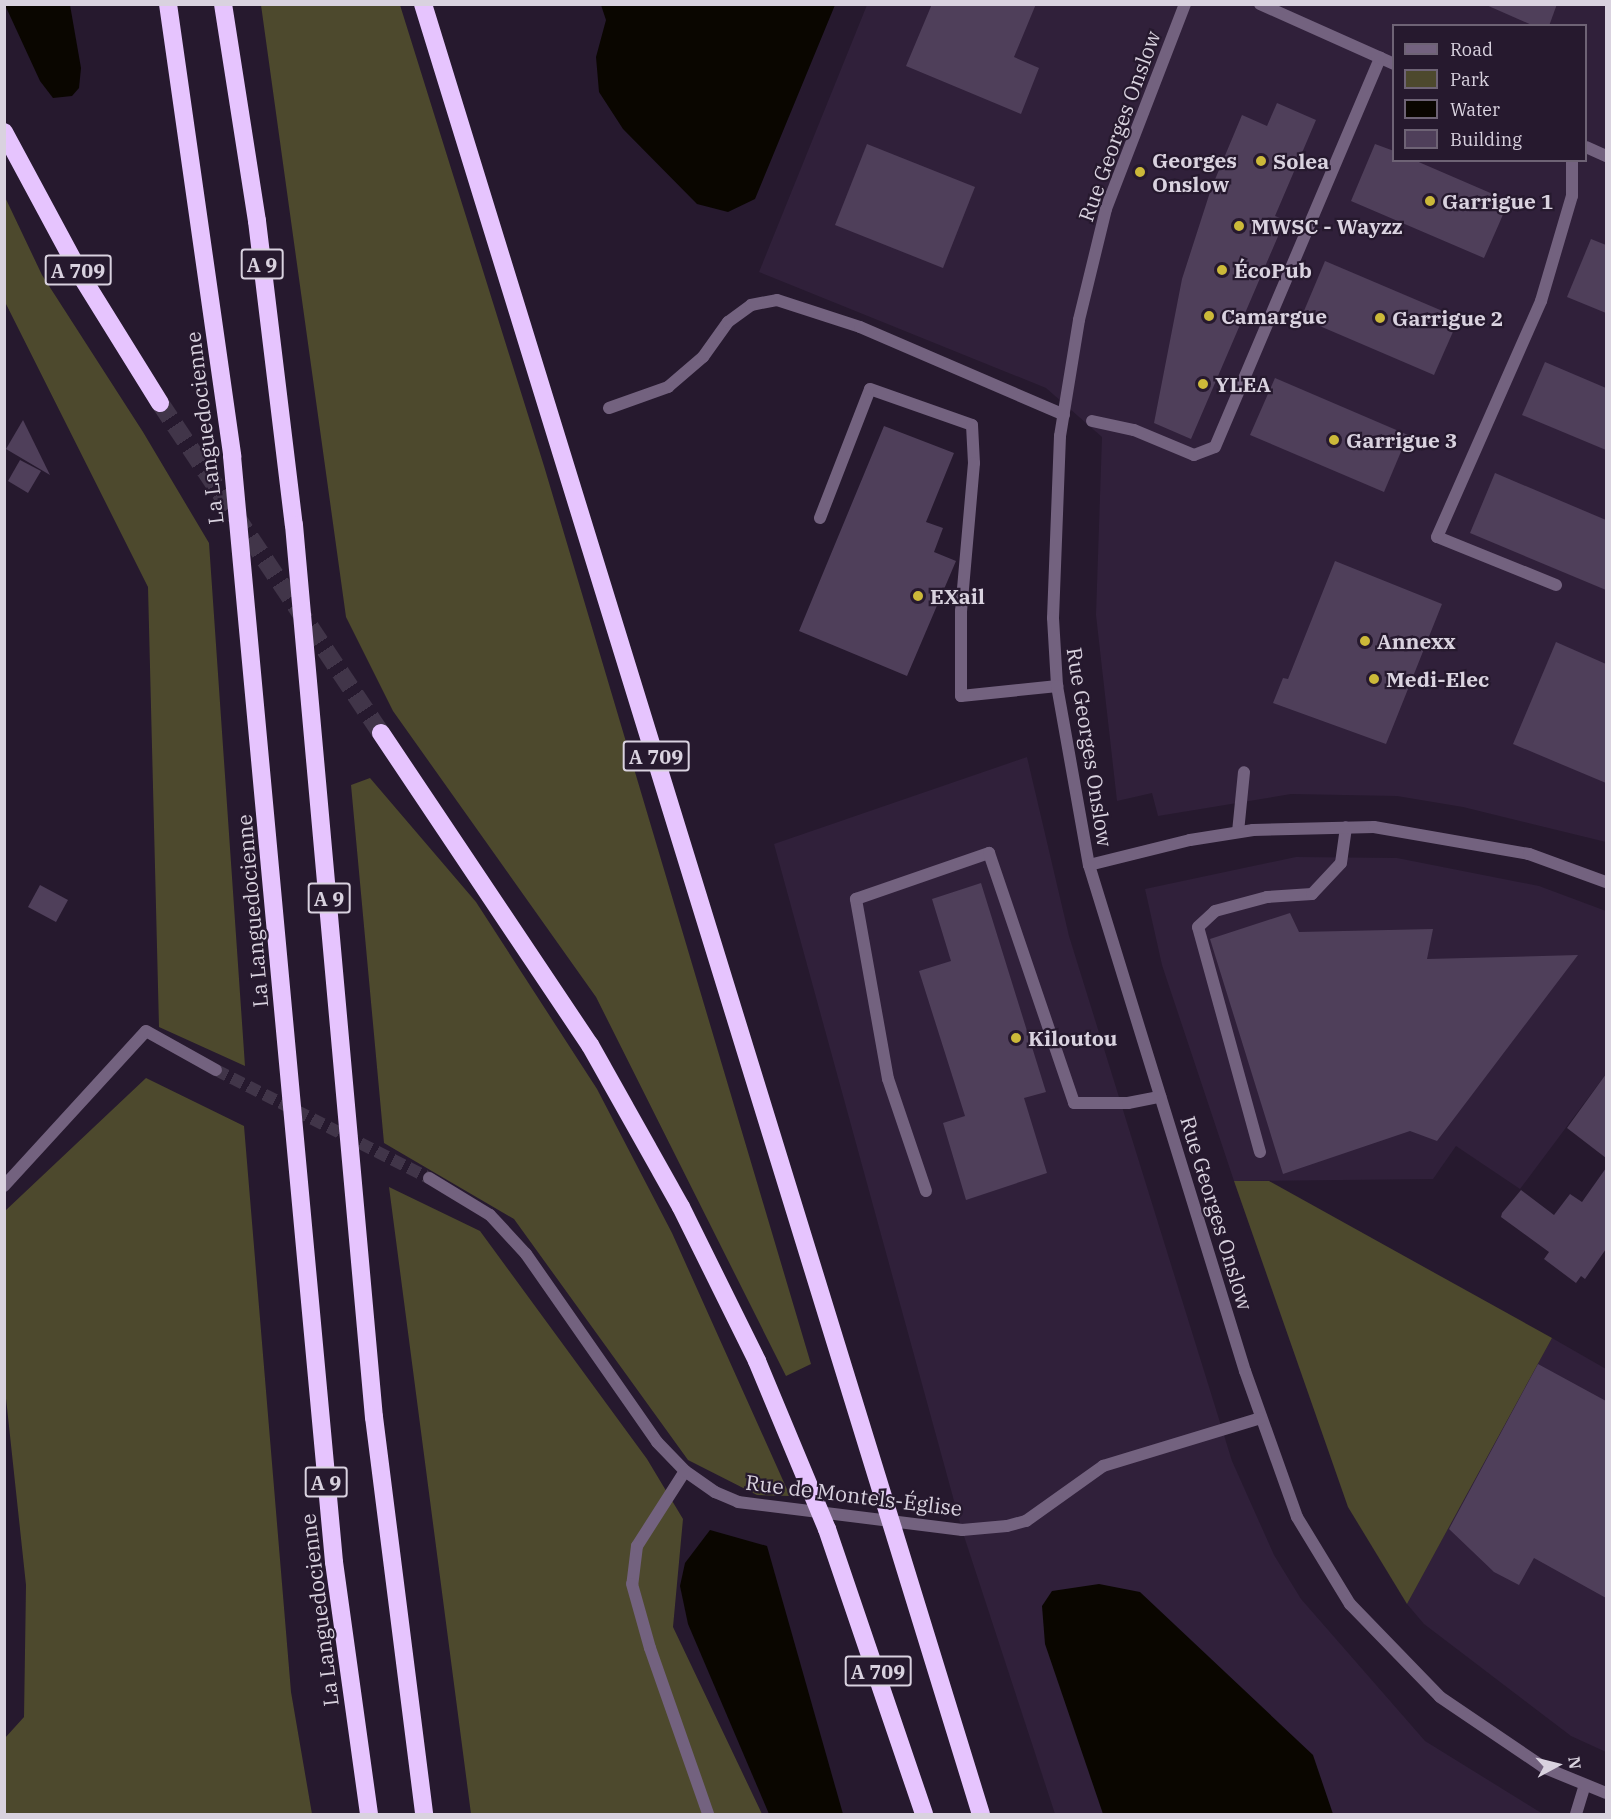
<!DOCTYPE html>
<html>
<head>
<meta charset="utf-8">
<style>
  body { margin:0 }
  #map { position:relative; width:1611px; height:1819px; overflow:hidden; background:#26192e; font-family:"IBM Plex Serif",serif }
  div>[style] { position:absolute }
  [style*='--x'] { left:calc(var(--x)*1px); top:calc(var(--y)*1px); width:calc(var(--w)*1px); rotate:calc(var(--a)*1deg) }
  .built>* { inset:0; background:#30203a }
  .green>* { inset:0; background:#4d492d }
  .water>* { inset:0; background:#0a0600 }
  .building>* { inset:0; background:#4f3f5a }
  .street-tunnel>* { height:12px; margin-top:-6px; transform-origin:0; background:repeating-linear-gradient(90deg,#413549 0 12px,transparent 0 18px) }
  .highway-tunnel>* { height:18px; margin-top:-9px; transform-origin:0; background:repeating-linear-gradient(90deg,#413549 0 18px,transparent 0 27px) }
  .lane>* { height:12px; margin:-6px; padding:0 6px; transform-origin:6px; border-radius:6px; background:#73627f }
  .street>* { height:12px; margin:-6px; padding:0 6px; transform-origin:6px; border-radius:6px; background:#73627f }
  .highway>* { height:18px; margin:-9px; padding:0 9px; transform-origin:9px; border-radius:9px; background:#e6c4fe }
  .dots>* { width:16px; height:16px; translate:-50% -50%; box-sizing:border-box; border:3px solid #26192e; border-radius:50% }
  span { translate:-50% -50%; white-space:nowrap; text-align:center; line-height:1.15; -webkit-text-stroke:4.5px #26192e; paint-order:stroke }
  .shield-label span { padding:2px 4px; background:#26192e; border:2px solid; border-radius:4px; -webkit-text-stroke-width:0 }
  .shield-label { font-size:20px; color:#d9d2df; font-weight:700 }
  .street-label { font-size:21px; color:#d9d2df }
  .poi-label { font-size:21px; color:#d9d2df; font-weight:700 }
  .left { translate:0 -50%; text-align:left }
  .frame { position:absolute; inset:0; border:6px solid #d9d2df; pointer-events:none }
  .legend { position:absolute; left:1392px; top:24px; width:195px; height:138px; box-sizing:border-box; background:#26192e; border:2px solid #6e6375; margin:0; padding:8px 10px; list-style:none; font-size:18px; color:#d9d2df }
  .legend li { display:flex; align-items:center; gap:12px; height:30px }
  .legend b { width:30px; border:2px solid #6e6375 }
  .north { position:absolute; left:1527px; top:1735px; width:60px; height:60px; -webkit-text-stroke:4px #26192e; paint-order:stroke; rotate:83deg; font-size:16px; font-weight:700; line-height:24px; text-align:center; color:#d9d2df }
  .north::after { content:''; display:block; margin:auto; width:21px; height:27px; background:#d9d2df; clip-path:polygon(50% 0,100% 100%,50% 72%,0 100%) }
</style>
</head>
<body>
<div id="map">
  <div class="built">
    <div style="clip-path:polygon(evenodd,867px 5px,1606px 5px,1606px 842px,1463px 807px,1397px 796px,1291px 794px,1158px 816px,1152px 793px,1117px 801px,1096px 615px,1102px 437px,1046px 388px,759px 272px,867px 5px,1394px 26px,1586px 26px,1586px 160px,1394px 160px,1394px 26px)"></div>
    <div style="clip-path:polygon(1027px 757px,1069px 936px,1232px 1461px,1274px 1555px,1301px 1599px,1425px 1741px,1543px 1814px,1055px 1814px,962px 1530px,774px 844px)"></div>
    <div style="clip-path:polygon(1296px 857px,1397px 858px,1539px 886px,1606px 911px,1606px 1074px,1520px 1189px,1456px 1146px,1433px 1179px,1234px 1181px,1162px 965px,1145px 889px)"></div>
    <div style="clip-path:polygon(1552px 1338px,1606px 1369px,1606px 1752px,1571px 1736px,1424px 1624px,1407px 1604px)"></div>
  </div>
  <div class="green">
    <div style="clip-path:polygon(261px 5px,400px 5px,544px 466px,811px 1364px,786px 1376px,596px 997px,393px 711px,346px 617px)"></div>
    <div style="clip-path:polygon(4px 195px,42px 275px,143px 432px,209px 543px,245px 1066px,159px 1027px,148px 587px,5px 302px)"></div>
    <div style="clip-path:polygon(370px 778px,476px 902px,597px 1089px,672px 1233px,790px 1496px,757px 1495px,688px 1460px,514px 1219px,384px 1143px,351px 785px)"></div>
    <div style="clip-path:polygon(146px 1078px,244px 1126px,291px 1692px,312px 1814px,5px 1814px,5px 1738px,24px 1717px,26px 1585px,5px 1389px,5px 1211px)"></div>
    <div style="clip-path:polygon(1234px 1181px,1269px 1181px,1552px 1338px,1407px 1604px,1348px 1507px)"></div>
    <div style="clip-path:polygon(389px 1187px,480px 1231px,647px 1459px,683px 1519px,673px 1627px,762px 1814px,471px 1814px)"></div>
  </div>
  <div class="water">
    <div style="clip-path:polygon(5px 5px,70px 5px,81px 68px,79px 88px,72px 96px,53px 98px,40px 81px)"></div>
    <div style="clip-path:polygon(601px 5px,835px 5px,755px 199px,728px 212px,697px 204px,623px 129px,599px 92px,596px 57px,606px 20px)"></div>
    <div style="clip-path:polygon(710px 1530px,767px 1546px,843px 1814px,769px 1814px,688px 1624px,680px 1586px,685px 1563px)"></div>
    <div style="clip-path:polygon(1099px 1584px,1140px 1592px,1313px 1755px,1333px 1814px,1103px 1814px,1045px 1644px,1042px 1606px,1052px 1591px)"></div>
  </div>
  <div class="building">
    <div style="clip-path:polygon(932px 4px,1036px 4px,1014px 57px,1039px 68px,1021px 114px,906px 66px)"></div>
    <div style="clip-path:polygon(1484px 4px,1557px 4px,1549px 26px,1534px 26px)"></div>
    <div style="clip-path:polygon(1277px 103px,1316px 120px,1275px 216px,1285px 220px,1191px 439px,1154px 423px,1182px 279px,1211px 189px,1242px 115px,1267px 126px)"></div>
    <div style="clip-path:polygon(867px 144px,975px 187px,943px 268px,835px 225px)"></div>
    <div style="clip-path:polygon(1375px 144px,1394px 151px,1394px 160px,1414px 160px,1509px 201px,1484px 258px,1351px 201px)"></div>
    <div style="clip-path:polygon(1591px 239px,1606px 245px,1606px 313px,1567px 297px)"></div>
    <div style="clip-path:polygon(1325px 261px,1459px 318px,1434px 375px,1301px 318px)"></div>
    <div style="clip-path:polygon(1545px 362px,1606px 388px,1606px 450px,1522px 415px)"></div>
    <div style="clip-path:polygon(1275px 378px,1408px 435px,1384px 492px,1250px 435px)"></div>
    <div style="clip-path:polygon(23px 420px,50px 475px,6px 449px)"></div>
    <div style="clip-path:polygon(884px 426px,954px 453px,926px 522px,943px 528px,934px 552px,956px 561px,907px 676px,799px 631px)"></div>
    <div style="clip-path:polygon(20px 460px,41px 471px,28px 493px,8px 481px)"></div>
    <div style="clip-path:polygon(1495px 473px,1606px 520px,1606px 590px,1470px 533px)"></div>
    <div style="clip-path:polygon(1335px 561px,1442px 604px,1386px 744px,1273px 703px,1283px 678px,1288px 679px)"></div>
    <div style="clip-path:polygon(1556px 642px,1606px 664px,1606px 783px,1513px 744px)"></div>
    <div style="clip-path:polygon(981px 883px,1046px 1092px,1024px 1098px,1047px 1173px,966px 1200px,943px 1123px,965px 1116px,919px 971px,951px 961px,932px 899px)"></div>
    <div style="clip-path:polygon(40px 885px,68px 900px,56px 922px,28px 907px)"></div>
    <div style="clip-path:polygon(1290px 913px,1299px 932px,1433px 929px,1427px 959px,1578px 955px,1437px 1141px,1410px 1131px,1283px 1174px,1210px 939px)"></div>
    <div style="clip-path:polygon(1606px 1074px,1606px 1158px,1567px 1128px)"></div>
    <div style="clip-path:polygon(1606px 1168px,1606px 1249px,1585px 1279px,1581px 1276px,1576px 1283px,1544px 1259px,1549px 1252px,1501px 1217px,1502px 1213px,1521px 1190px,1554px 1215px,1570px 1194px,1582px 1202px)"></div>
    <div style="clip-path:polygon(1538px 1364px,1606px 1401px,1606px 1598px,1534px 1558px,1519px 1585px,1494px 1572px,1449px 1529px)"></div>
  </div>
  <div class="street-tunnel">
    <div style="--x:216;--y:1070;--w:239;--a:26.9"></div>
  </div>
  <div class="highway-tunnel">
    <div style="--x:160;--y:403;--w:397;--a:56.2"></div>
  </div>
  <div class="lane">
    <div style="--x:609;--y:408;--w:63;--a:-19.6"></div>
    <div style="--x:668;--y:387;--w:46;--a:-40.6"></div>
    <div style="--x:703;--y:357;--w:43;--a:-54.5"></div>
    <div style="--x:728;--y:322;--w:29;--a:-36"></div>
    <div style="--x:751;--y:305;--w:26;--a:-11"></div>
    <div style="--x:777;--y:300;--w:87;--a:18"></div>
    <div style="--x:860;--y:327;--w:222;--a:23.3"></div>
    <div style="--x:1092;--y:421;--w:43;--a:12.1"></div>
    <div style="--x:1134;--y:430;--w:65;--a:22.6"></div>
    <div style="--x:1194;--y:455;--w:22;--a:-21"></div>
    <div style="--x:1215;--y:447;--w:423;--a:-67"></div>
    <div style="--x:820;--y:518;--w:138;--a:-68.8"></div>
    <div style="--x:870;--y:389;--w:108;--a:19.4"></div>
    <div style="--x:972;--y:425;--w:38;--a:87"></div>
    <div style="--x:974;--y:463;--w:149;--a:95"></div>
    <div style="--x:961;--y:611;--w:85;--a:90"></div>
    <div style="--x:961;--y:696;--w:97;--a:-5.9"></div>
    <div style="--x:1556;--y:585;--w:128;--a:-158"></div>
    <div style="--x:1437;--y:537;--w:258;--a:-66.2"></div>
    <div style="--x:1541;--y:301;--w:109;--a:-73.6"></div>
    <div style="--x:1572;--y:196;--w:36;--a:-90"></div>
    <div style="--x:1238;--y:832;--w:60;--a:-84.3"></div>
    <div style="--x:1260;--y:1152;--w:233;--a:-105.4"></div>
    <div style="--x:1198;--y:927;--w:23;--a:-43"></div>
    <div style="--x:1215;--y:911;--w:54;--a:-15.1"></div>
    <div style="--x:1267;--y:897;--w:45;--a:-3.8"></div>
    <div style="--x:1312;--y:894;--w:42;--a:-46.9"></div>
    <div style="--x:1341;--y:863;--w:36;--a:-82"></div>
    <div style="--x:926;--y:1191;--w:118;--a:-108.7"></div>
    <div style="--x:888;--y:1079;--w:183;--a:-100.1"></div>
    <div style="--x:856;--y:899;--w:141;--a:-19.1"></div>
    <div style="--x:989;--y:853;--w:264;--a:71.2"></div>
    <div style="--x:1074;--y:1103;--w:54;--a:0"></div>
    <div style="--x:1128;--y:1103;--w:33;--a:-11"></div>
    <div style="--x:685;--y:1471;--w:89;--a:122.6"></div>
    <div style="--x:637;--y:1546;--w:38;--a:97"></div>
    <div style="--x:632;--y:1584;--w:66;--a:74.3"></div>
    <div style="--x:650;--y:1648;--w:176;--a:70.7"></div>
    <div style="--x:1576;--y:1814;--w:30;--a:-73"></div>
  </div>
  <div class="street">
    <div style="--x:1185;--y:4;--w:220;--a:111.1"></div>
    <div style="--x:1106;--y:209;--w:114;--a:103.7"></div>
    <div style="--x:1079;--y:320;--w:118;--a:99.3"></div>
    <div style="--x:1060;--y:436;--w:182;--a:92.2"></div>
    <div style="--x:1053;--y:618;--w:68;--a:86.6"></div>
    <div style="--x:1057;--y:686;--w:182;--a:79.9"></div>
    <div style="--x:1089;--y:865;--w:530;--a:72.87"></div>
    <div style="--x:1245;--y:1371;--w:155;--a:70.4"></div>
    <div style="--x:1297;--y:1517;--w:102;--a:58.7"></div>
    <div style="--x:1350;--y:1604;--w:129;--a:45.9"></div>
    <div style="--x:1440;--y:1697;--w:127;--a:34.1"></div>
    <div style="--x:1545;--y:1768;--w:66;--a:22.3"></div>
    <div style="--x:1260;--y:4;--w:147;--a:24.1"></div>
    <div style="--x:1586;--y:147;--w:22;--a:24"></div>
    <div style="--x:1089;--y:865;--w:104;--a:-13.9"></div>
    <div style="--x:1190;--y:840;--w:64;--a:-9"></div>
    <div style="--x:1253;--y:830;--w:121;--a:-1.4"></div>
    <div style="--x:1374;--y:827;--w:157;--a:9.9"></div>
    <div style="--x:1529;--y:854;--w:82;--a:20"></div>
    <div style="--x:429;--y:1178;--w:71;--a:31.2"></div>
    <div style="--x:490;--y:1215;--w:53;--a:47.3"></div>
    <div style="--x:526;--y:1254;--w:229;--a:55.1"></div>
    <div style="--x:657;--y:1442;--w:40;--a:46"></div>
    <div style="--x:685;--y:1471;--w:37;--a:35"></div>
    <div style="--x:715;--y:1492;--w:25;--a:23"></div>
    <div style="--x:738;--y:1502;--w:226;--a:7.1"></div>
    <div style="--x:962;--y:1530;--w:45;--a:-5.1"></div>
    <div style="--x:1007;--y:1526;--w:20;--a:-15"></div>
    <div style="--x:1026;--y:1521;--w:95;--a:-35.5"></div>
    <div style="--x:1103;--y:1466;--w:165;--a:-16.9"></div>
    <div style="--x:4;--y:1186;--w:210;--a:-47.5"></div>
    <div style="--x:146;--y:1031;--w:80;--a:29.1"></div>
  </div>
  <div class="highway">
    <div style="--x:168;--y:4;--w:457;--a:81.9"></div>
    <div style="--x:232;--y:456;--w:1111;--a:84.73"></div>
    <div style="--x:334;--y:1562;--w:254;--a:82.1"></div>
    <div style="--x:223;--y:4;--w:220;--a:81.1"></div>
    <div style="--x:257;--y:221;--w:306;--a:83.1"></div>
    <div style="--x:294;--y:525;--w:896;--a:84.88"></div>
    <div style="--x:374;--y:1417;--w:400;--a:82.8"></div>
    <div style="--x:423;--y:4;--w:1894;--a:72.87"></div>
    <div style="--x:4;--y:132;--w:167;--a:61.7"></div>
    <div style="--x:83;--y:279;--w:146;--a:58.2"></div>
    <div style="--x:381;--y:733;--w:376;--a:56.2"></div>
    <div style="--x:590;--y:1045;--w:186;--a:60.7"></div>
    <div style="--x:681;--y:1207;--w:172;--a:63.7"></div>
    <div style="--x:757;--y:1361;--w:182;--a:67.4"></div>
    <div style="--x:827;--y:1529;--w:301;--a:71.2"></div>
  </div>
  <div class="dots">
    <div style="left:1261px;top:161px;background:#ccb939"></div>
    <div style="left:1140px;top:172px;background:#ccb939"></div>
    <div style="left:1430px;top:201px;background:#ccb939"></div>
    <div style="left:1239px;top:226px;background:#ccb939"></div>
    <div style="left:1222px;top:270px;background:#ccb939"></div>
    <div style="left:1209px;top:316px;background:#ccb939"></div>
    <div style="left:1380px;top:318px;background:#ccb939"></div>
    <div style="left:1203px;top:384px;background:#ccb939"></div>
    <div style="left:1334px;top:440px;background:#ccb939"></div>
    <div style="left:918px;top:596px;background:#ccb939"></div>
    <div style="left:1365px;top:641px;background:#ccb939"></div>
    <div style="left:1374px;top:679px;background:#ccb939"></div>
    <div style="left:1016px;top:1038px;background:#ccb939"></div>
  </div>
  <div class="shield-label">
    <span style="left:262px;top:264px">A 9</span>
    <span style="left:78px;top:270px">A 709</span>
    <span style="left:656px;top:756px">A 709</span>
    <span style="left:329px;top:898px">A 9</span>
    <span style="left:326px;top:1482px">A 9</span>
    <span style="left:878px;top:1671px">A 709</span>
  </div>
  <div class="street-label">
    <span style="left:1119px;top:126px;rotate:-70deg">Rue Georges Onslow</span>
    <span style="left:204px;top:428px;rotate:-97deg">La Languedocienne</span>
    <span style="left:1090px;top:747px;rotate:81deg">Rue Georges Onslow</span>
    <span style="left:252px;top:911px;rotate:-95deg">La Languedocienne</span>
    <span style="left:1217px;top:1213px;rotate:73deg">Rue Georges Onslow</span>
    <span style="left:854px;top:1495px;rotate:7deg">Rue de Montels-Église</span>
    <span style="left:319px;top:1610px;rotate:-97deg">La Languedocienne</span>
  </div>
  <div class="poi-label">
    <span class="left" style="left:1152px;top:172px">Georges<br>Onslow</span>
    <span class="left" style="left:1273px;top:161px">Solea</span>
    <span class="left" style="left:1442px;top:201px">Garrigue 1</span>
    <span class="left" style="left:1251px;top:226px">MWSC - Wayzz</span>
    <span class="left" style="left:1234px;top:270px">ÉcoPub</span>
    <span class="left" style="left:1221px;top:316px">Camargue</span>
    <span class="left" style="left:1392px;top:318px">Garrigue 2</span>
    <span class="left" style="left:1215px;top:384px">YLEA</span>
    <span class="left" style="left:1346px;top:440px">Garrigue 3</span>
    <span class="left" style="left:930px;top:596px">EXail</span>
    <span class="left" style="left:1377px;top:641px">Annexx</span>
    <span class="left" style="left:1386px;top:679px">Medi-Elec</span>
    <span class="left" style="left:1028px;top:1038px">Kiloutou</span>
  </div>
  <div class="frame"></div>
  <ul class="legend">
  <li><b style="height:8px;background:#73627f"></b>Road</li>
  <li><b style="height:16px;background:#4d492d"></b>Park</li>
  <li><b style="height:16px;background:#0a0600"></b>Water</li>
  <li><b style="height:16px;background:#4f3f5a"></b>Building</li>
  </ul>
  <div class="north">N</div>
</div>
</body>
</html>
